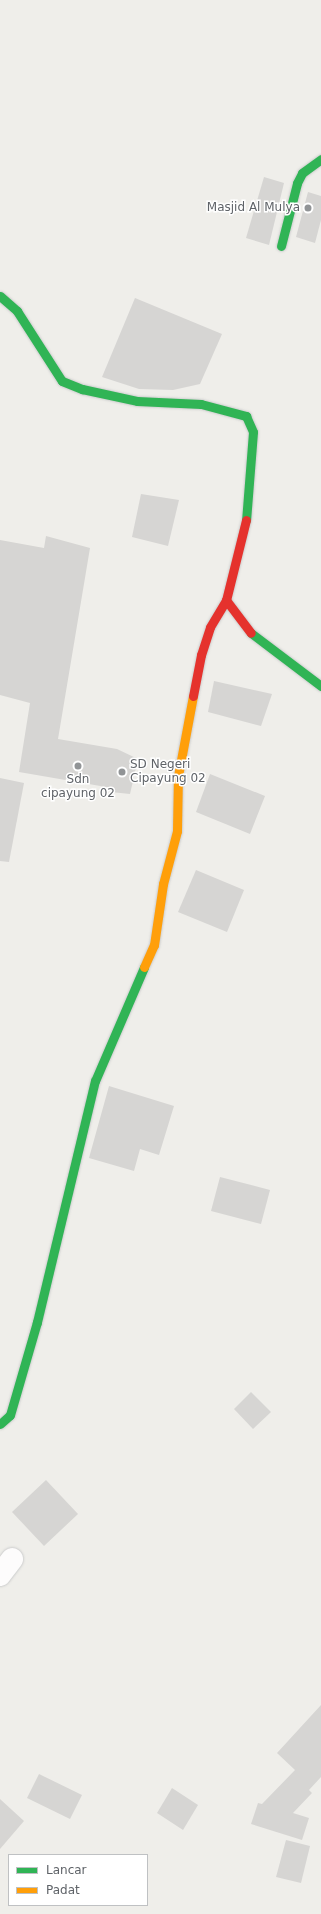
<!DOCTYPE html>
<html>
<head>
<meta charset="utf-8">
<style>
  body { margin:0 }
  #map { position:relative; width:321px; height:1914px; overflow:hidden; background:#efeeea; font-family:"DejaVu Sans",sans-serif }
  div>[style] { position:absolute }
  [style*='--x'] { left:calc(var(--x)*1px); top:calc(var(--y)*1px); width:calc(var(--w)*1px); rotate:calc(var(--a)*1deg) }
  .building>* { inset:0; background:#d6d5d3 }
  .roads { filter:drop-shadow(0 0 1px #cbcccc) drop-shadow(0 0 1px #cbcccc) }
  .street>* { height:22px; margin:-11px; padding:0 11px; transform-origin:11px; border-radius:11px; background:#fdfcfc }
  .fast>* { height:9px; margin:-4.5px; padding:0 4.5px; transform-origin:4.5px; border-radius:4.5px; background:#30b455 }
  .slow>* { height:9px; margin:-4.5px; padding:0 4.5px; transform-origin:4.5px; border-radius:4.5px; background:#ff9f0a }
  .jam>* { height:9px; margin:-4.5px; padding:0 4.5px; transform-origin:4.5px; border-radius:4.5px; background:#e5322d }
  .dots>* { width:11px; height:11px; translate:-50% -50%; box-sizing:border-box; border:2px solid #fff; border-radius:50% }
  span { translate:-50% -50%; white-space:nowrap; text-align:center; line-height:1.15; -webkit-text-stroke:3px #fff; paint-order:stroke }
  .poi-label { font-size:12px; color:#5f6368 }
  .right { translate:-100% -50%; text-align:right }
  .left { translate:0 -50%; text-align:left }
  .legend { position:absolute; left:8px; top:1854px; width:140px; height:52px; box-sizing:border-box; background:#fff; border:1px solid #bfc1c3; margin:0; padding:5px 7px; list-style:none; font-size:12px; color:#5f6368 }
  .legend li { display:flex; align-items:center; gap:8px; height:20px }
  .legend b { width:20px; border:1px solid #bfc1c3 }
</style>
</head>
<body>
<div id="map">
  <div class="building">
    <div style="clip-path:polygon(264px 177px,284px 183px,269px 245px,246px 238px)"></div>
    <div style="clip-path:polygon(308px 192px,321px 196px,321px 220px,315px 243px,296px 237px)"></div>
    <div style="clip-path:polygon(135px 298px,222px 334px,200px 384px,173px 390px,139px 389px,102px 377px)"></div>
    <div style="clip-path:polygon(141px 494px,179px 500px,168px 546px,132px 537px)"></div>
    <div style="clip-path:polygon(46px 536px,90px 548px,58px 739px,117px 749px,138px 759px,130px 794px,111px 792px,112px 788px,19px 772px,30px 703px,0 695px,0 540px,44px 548px)"></div>
    <div style="clip-path:polygon(214px 681px,272px 694px,261px 726px,208px 712px)"></div>
    <div style="clip-path:polygon(210px 774px,265px 796px,250px 834px,196px 812px)"></div>
    <div style="clip-path:polygon(0 778px,24px 783px,9px 862px,0 861px)"></div>
    <div style="clip-path:polygon(196px 870px,244px 890px,227px 932px,178px 912px)"></div>
    <div style="clip-path:polygon(109px 1086px,174px 1106px,159px 1155px,140px 1149px,134px 1171px,89px 1158px)"></div>
    <div style="clip-path:polygon(220px 1177px,270px 1190px,261px 1224px,211px 1211px)"></div>
    <div style="clip-path:polygon(251px 1392px,271px 1412px,253px 1429px,234px 1409px)"></div>
    <div style="clip-path:polygon(46px 1480px,78px 1514px,44px 1546px,12px 1512px)"></div>
    <div style="clip-path:polygon(321px 1705px,321px 1777px,309px 1790px,312px 1793px,293px 1813px,309px 1818px,302px 1840px,251px 1824px,258px 1803px,262px 1804px,295px 1770px,277px 1753px)"></div>
    <div style="clip-path:polygon(39px 1774px,82px 1795px,70px 1819px,27px 1798px)"></div>
    <div style="clip-path:polygon(172px 1788px,198px 1805px,183px 1830px,157px 1813px)"></div>
    <div style="clip-path:polygon(0 1799px,24px 1821px,0 1849px)"></div>
    <div style="clip-path:polygon(286px 1840px,310px 1846px,301px 1883px,276px 1877px)"></div>
  </div>
  <div class="roads">
    <div class="street">
      <div style="--x:0;--y:1575;--w:20;--a:-53"></div>
    </div>
    <div class="fast">
      <div style="--x:281;--y:246;--w:65;--a:-75.7"></div>
      <div style="--x:297;--y:183;--w:11;--a:-63"></div>
      <div style="--x:302;--y:173;--w:24;--a:-36"></div>
      <div style="--x:0;--y:296;--w:23;--a:41"></div>
      <div style="--x:17;--y:311;--w:83;--a:57.3"></div>
      <div style="--x:62;--y:381;--w:22;--a:22"></div>
      <div style="--x:82;--y:389;--w:56;--a:12.3"></div>
      <div style="--x:137;--y:401;--w:64;--a:2.7"></div>
      <div style="--x:201;--y:404;--w:47;--a:14.9"></div>
      <div style="--x:246;--y:416;--w:17;--a:66"></div>
      <div style="--x:253;--y:432;--w:88;--a:94.5"></div>
      <div style="--x:251;--y:633;--w:88;--a:37.1"></div>
      <div style="--x:0;--y:1424;--w:13;--a:-42"></div>
      <div style="--x:10;--y:1415;--w:97;--a:-73.8"></div>
      <div style="--x:37;--y:1322;--w:248;--a:-76.5"></div>
      <div style="--x:95;--y:1081;--w:124;--a:-66.7"></div>
    </div>
    <div class="slow">
      <div style="--x:144;--y:967;--w:24;--a:-66"></div>
      <div style="--x:154;--y:945;--w:62;--a:-81.6"></div>
      <div style="--x:163;--y:884;--w:55;--a:-75.2"></div>
      <div style="--x:177;--y:831;--w:55;--a:-89"></div>
      <div style="--x:178;--y:776;--w:81;--a:-79.4"></div>
    </div>
    <div class="jam">
      <div style="--x:246;--y:520;--w:82;--a:104"></div>
      <div style="--x:226;--y:600;--w:41;--a:52.9"></div>
      <div style="--x:193;--y:696;--w:42;--a:-79"></div>
      <div style="--x:201;--y:655;--w:29;--a:-72"></div>
      <div style="--x:210;--y:627;--w:31;--a:-59"></div>
    </div>
  </div>
  <div class="dots">
    <div style="left:308px;top:208px;background:#919496"></div>
    <div style="left:78px;top:766px;background:#919496"></div>
    <div style="left:122px;top:772px;background:#919496"></div>
  </div>
  <div class="poi-label">
    <span class="right" style="left:300px;top:208px">Masjid Al Mulya</span>
    <span class="left" style="left:130px;top:772px">SD Negeri<br>Cipayung 02</span>
    <span style="left:78px;top:787px">Sdn<br>cipayung 02</span>
  </div>
  <ul class="legend">
  <li><b style="height:5px;background:#30b455"></b>Lancar</li>
  <li><b style="height:5px;background:#ff9f0a"></b>Padat</li>
  </ul>
</div>
</body>
</html>
